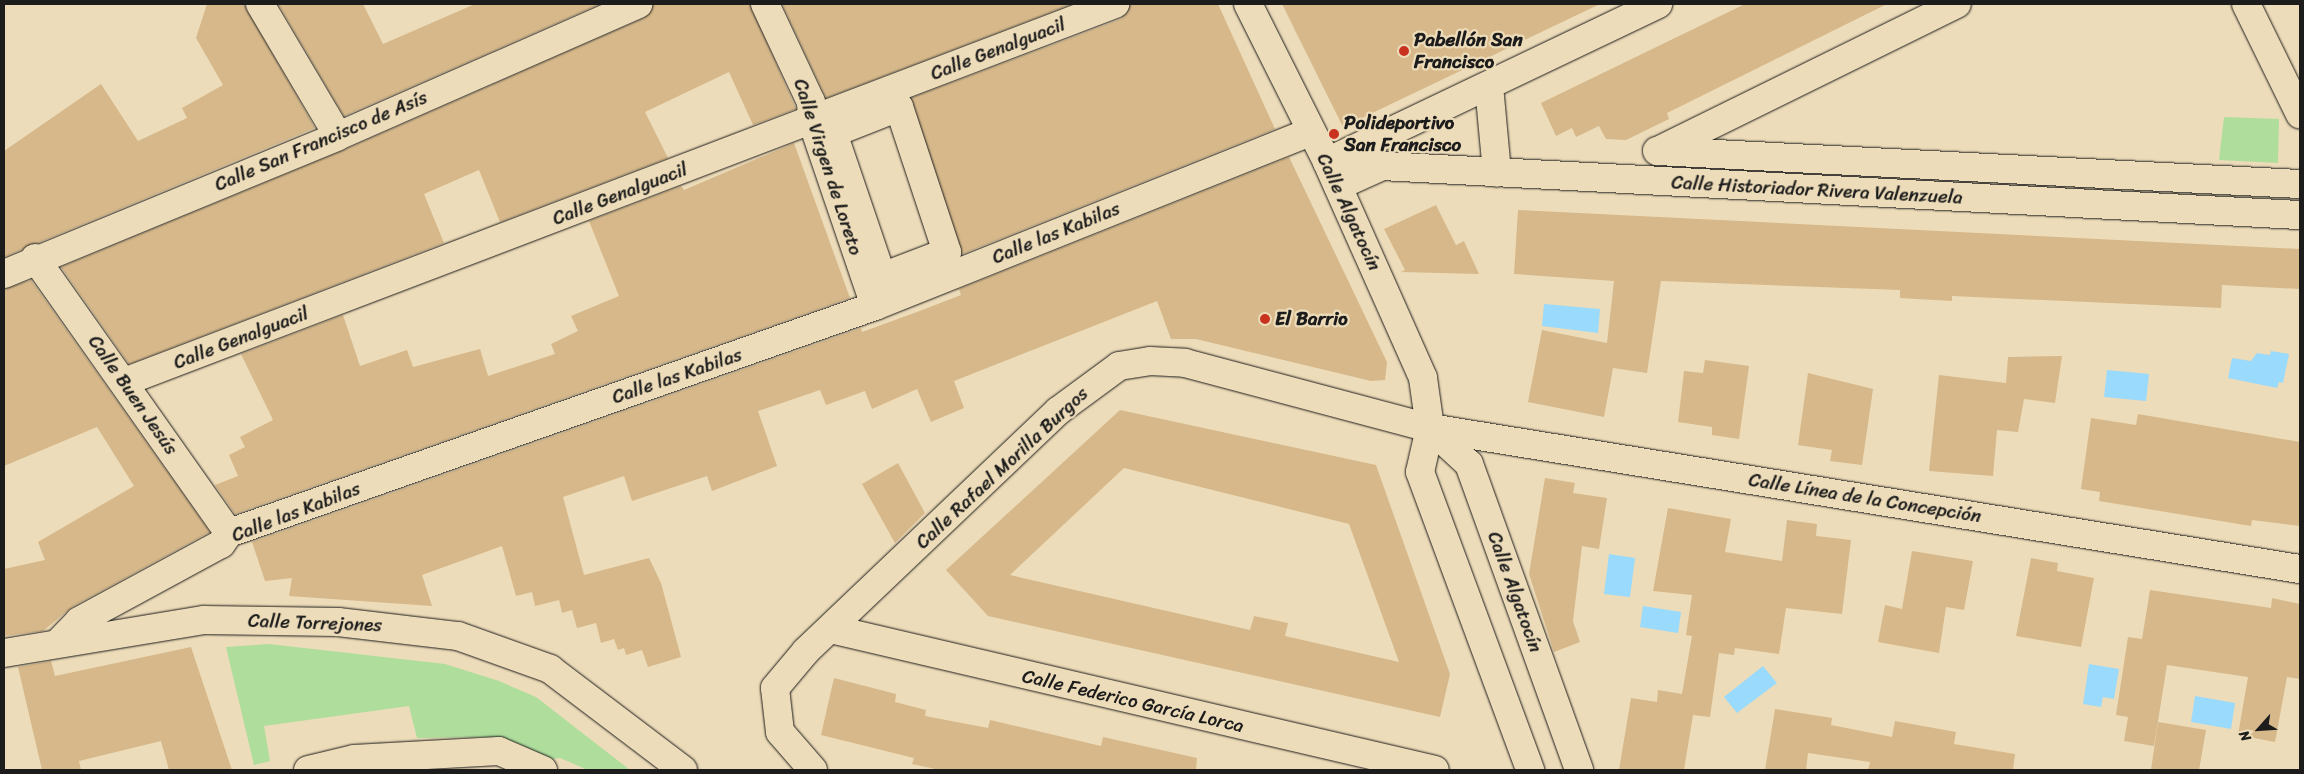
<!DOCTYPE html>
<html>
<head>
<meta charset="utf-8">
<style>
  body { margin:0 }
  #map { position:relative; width:2304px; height:774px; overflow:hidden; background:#eddcb9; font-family:Sriracha,sans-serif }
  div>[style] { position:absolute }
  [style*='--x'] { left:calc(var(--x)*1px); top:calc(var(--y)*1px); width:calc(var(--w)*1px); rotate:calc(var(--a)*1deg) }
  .green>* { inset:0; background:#aedd9c }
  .water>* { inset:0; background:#9adafc }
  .building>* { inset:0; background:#d6b88a }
  .roads { filter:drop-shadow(0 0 1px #1c1c1c) drop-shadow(0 0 1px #1c1c1c) }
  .pedestrian>* { height:28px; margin:-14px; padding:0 14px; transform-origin:14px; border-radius:14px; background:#eddcb9 }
  .minor>* { height:28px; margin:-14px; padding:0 14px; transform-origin:14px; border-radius:14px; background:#eddcb9 }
  .tertiary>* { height:28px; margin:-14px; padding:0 14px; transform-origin:14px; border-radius:14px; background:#eddcb9 }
  .secondary>* { height:28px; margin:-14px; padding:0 14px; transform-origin:14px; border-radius:14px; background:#eddcb9 }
  .dots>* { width:14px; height:14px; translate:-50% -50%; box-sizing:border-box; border:2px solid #eddcb9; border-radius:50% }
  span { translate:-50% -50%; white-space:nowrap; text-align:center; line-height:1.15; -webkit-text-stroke:4.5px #eddcb9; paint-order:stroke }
  .poi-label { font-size:19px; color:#1c1c1c; font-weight:700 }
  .left { translate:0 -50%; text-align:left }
  .street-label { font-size:19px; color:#1c1c1c }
  .frame { position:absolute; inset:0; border:5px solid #1c1c1c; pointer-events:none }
  .north { position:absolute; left:2234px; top:704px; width:50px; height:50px; -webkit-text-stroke:4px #eddcb9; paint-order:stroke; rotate:244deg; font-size:14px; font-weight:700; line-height:20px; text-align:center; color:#1c1c1c }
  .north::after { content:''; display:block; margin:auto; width:18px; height:22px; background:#1c1c1c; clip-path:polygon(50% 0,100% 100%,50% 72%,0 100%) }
</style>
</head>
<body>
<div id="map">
  <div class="green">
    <div style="clip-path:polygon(2224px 117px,2279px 119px,2278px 163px,2219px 160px)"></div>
    <div style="clip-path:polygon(269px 644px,445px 664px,499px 681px,536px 697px,630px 770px,588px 770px,560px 758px,545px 760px,487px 737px,417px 738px,409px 706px,264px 726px,270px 761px,254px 765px,226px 647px)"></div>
  </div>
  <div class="water">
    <div style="clip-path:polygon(1544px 304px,1600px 309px,1598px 333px,1542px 326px)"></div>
    <div style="clip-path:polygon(2271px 351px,2289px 354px,2283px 383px,2279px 382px,2277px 388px,2228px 378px,2232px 358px,2251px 361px,2257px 353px,2270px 355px)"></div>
    <div style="clip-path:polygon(2107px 370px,2149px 374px,2146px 401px,2104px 397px)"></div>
    <div style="clip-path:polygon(1609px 554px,1635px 558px,1630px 597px,1604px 594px)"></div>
    <div style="clip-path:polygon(1643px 606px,1681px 612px,1678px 633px,1640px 627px)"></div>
    <div style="clip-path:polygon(2089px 664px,2119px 669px,2114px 699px,2103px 697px,2101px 707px,2083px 704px)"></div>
    <div style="clip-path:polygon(1763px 666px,1777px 683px,1737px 713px,1724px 697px)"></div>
    <div style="clip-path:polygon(2195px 696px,2235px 703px,2231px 729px,2191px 722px)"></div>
  </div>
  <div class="building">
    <div style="clip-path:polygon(207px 4px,244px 4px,315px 128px,4px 257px,4px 151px,101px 84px,138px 141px,187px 118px,182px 108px,223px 85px,196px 38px)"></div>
    <div style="clip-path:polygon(278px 4px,363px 4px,383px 44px,475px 4px,600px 4px,344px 116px)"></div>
    <div style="clip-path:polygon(653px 4px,750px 4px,796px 109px,753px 125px,729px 72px,645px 112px,668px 158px,500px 222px,479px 170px,424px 194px,444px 243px,129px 364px,61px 267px,344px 150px,644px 18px)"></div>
    <div style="clip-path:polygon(782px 4px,1072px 4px,826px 98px)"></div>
    <div style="clip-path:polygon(1130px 4px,1218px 4px,1275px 129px,962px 254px,911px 98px,1121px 19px)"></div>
    <div style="clip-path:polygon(1282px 4px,1600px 4px,1343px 127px)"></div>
    <div style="clip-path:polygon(1745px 4px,1887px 4px,1667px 113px,1669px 119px,1626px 140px,1606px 139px,1599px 126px,1576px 137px,1572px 128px,1556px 136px,1541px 103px)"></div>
    <div style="clip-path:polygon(794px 143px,850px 298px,235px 514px,215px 485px,238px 476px,229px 455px,245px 447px,240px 437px,273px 420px,241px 354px,343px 315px,360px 366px,407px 350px,413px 367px,480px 349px,488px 376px,555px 354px,551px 344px,578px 331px,571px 316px,619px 296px,589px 221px,681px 186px,684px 190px)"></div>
    <div style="clip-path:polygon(1289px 157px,1387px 362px,1385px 380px,1371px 381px,1196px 339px,1171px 339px,1157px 301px,954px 381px,964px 408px,931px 422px,917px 389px,872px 409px,865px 391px,826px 405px,820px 390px,758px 411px,777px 466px,712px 491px,707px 476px,632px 501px,624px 476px,563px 497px,584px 575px,649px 558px,661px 583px,681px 657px,648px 667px,642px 650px,626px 655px,624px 648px,618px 650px,614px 639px,601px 643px,596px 623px,577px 628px,572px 610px,562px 613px,559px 600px,535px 606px,532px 592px,516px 596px,502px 546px,422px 575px,432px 606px,289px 596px,292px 578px,265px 581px,252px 542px,861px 328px,862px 332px,917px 312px,961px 295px,959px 289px)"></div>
    <div style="clip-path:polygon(1436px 205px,1456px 245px,1464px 241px,1479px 274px,1401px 272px,1405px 270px,1384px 229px)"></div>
    <div style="clip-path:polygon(1518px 210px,2300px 249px,2300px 289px,2222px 285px,2221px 308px,1952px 296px,1952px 301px,1900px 298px,1900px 290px,1661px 281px,1647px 373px,1613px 368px,1604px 417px,1528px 402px,1542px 330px,1607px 343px,1614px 281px,1514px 274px)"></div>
    <div style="clip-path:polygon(31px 280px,210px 532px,72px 607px,43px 631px,4px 636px,4px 569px,45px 560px,38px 542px,134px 486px,97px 427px,4px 466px,4px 289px)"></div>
    <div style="clip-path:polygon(2062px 356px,2055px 403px,2024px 399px,2018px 432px,1997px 430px,1993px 476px,1929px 471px,1939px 375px,2006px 383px,2008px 357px)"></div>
    <div style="clip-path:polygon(1705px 360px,1749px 366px,1739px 439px,1712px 435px,1712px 427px,1678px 422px,1684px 371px,1703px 373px)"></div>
    <div style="clip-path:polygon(1808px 373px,1873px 389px,1862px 465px,1830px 461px,1832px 450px,1798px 445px)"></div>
    <div style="clip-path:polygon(evenodd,1120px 410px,1376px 465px,1450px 674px,1440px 717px,988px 616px,946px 570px,1120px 410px,1124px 468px,1349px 524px,1399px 662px,1285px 636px,1288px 623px,1254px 616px,1250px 630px,1010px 575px,1124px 468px)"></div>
    <div style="clip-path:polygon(2138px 414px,2300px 442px,2300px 526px,2252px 520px,2251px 526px,2099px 501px,2100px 492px,2081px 489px,2091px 418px,2136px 425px)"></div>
    <div style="clip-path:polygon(898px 463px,925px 513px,895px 543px,862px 484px)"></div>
    <div style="clip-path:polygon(1545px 478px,1575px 483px,1573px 493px,1607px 498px,1599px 549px,1582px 546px,1573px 621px,1580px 642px,1554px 652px,1529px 574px)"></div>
    <div style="clip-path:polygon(1668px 508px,1731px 519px,1725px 552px,1782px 561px,1787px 520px,1817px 524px,1816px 536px,1851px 540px,1842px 614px,1786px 608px,1779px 654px,1735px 648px,1734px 655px,1719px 653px,1710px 717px,1693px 715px,1684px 770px,1619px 770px,1631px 698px,1657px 702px,1658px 690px,1682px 694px,1692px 636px,1686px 635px,1692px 595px,1653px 591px)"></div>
    <div style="clip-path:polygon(1912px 551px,1973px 561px,1964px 610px,1946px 607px,1939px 653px,1878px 642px,1885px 605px,1902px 609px)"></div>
    <div style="clip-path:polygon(2031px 558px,2058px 563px,2057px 571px,2094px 578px,2081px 647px,2016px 636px)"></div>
    <div style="clip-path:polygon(2150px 590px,2271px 608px,2272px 598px,2300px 604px,2300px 679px,2287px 677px,2275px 742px,2238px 735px,2248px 677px,2167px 665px,2154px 746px,2124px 741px,2128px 717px,2116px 715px,2128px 637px,2142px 639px)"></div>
    <div style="clip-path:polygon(191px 647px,232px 770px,169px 770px,161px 741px,79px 761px,81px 770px,42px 770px,18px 667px,51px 661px,55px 676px)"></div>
    <div style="clip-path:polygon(834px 678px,896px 694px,895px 702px,926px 710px,925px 716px,988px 728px,990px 720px,1101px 746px,1103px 737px,1197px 758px,1196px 770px,940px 770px,912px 764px,914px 758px,821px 735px)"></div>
    <div style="clip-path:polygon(1775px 709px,1832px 718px,1831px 725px,1892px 737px,1895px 721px,1956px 732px,1954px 744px,2015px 754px,2013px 770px,1868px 770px,1870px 762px,1808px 753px,1806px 770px,1765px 770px)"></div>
    <div style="clip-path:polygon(2158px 722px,2206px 730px,2199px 770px,2151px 770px)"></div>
  </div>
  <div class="roads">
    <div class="pedestrian">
      <div style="--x:2246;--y:4;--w:123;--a:63.9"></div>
      <div style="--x:899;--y:107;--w:153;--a:71.7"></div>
      <div style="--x:947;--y:252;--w:70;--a:159"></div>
      <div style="--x:882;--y:277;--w:152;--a:-108.8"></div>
      <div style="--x:833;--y:133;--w:71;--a:-21.5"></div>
      <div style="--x:1657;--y:151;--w:644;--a:2.94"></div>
      <div style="--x:1658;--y:151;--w:333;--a:-26.2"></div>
      <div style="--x:59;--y:642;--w:29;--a:-46"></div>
      <div style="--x:79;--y:621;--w:162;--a:-28.5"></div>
      <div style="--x:221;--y:544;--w:14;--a:-54"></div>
    </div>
    <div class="minor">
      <div style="--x:260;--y:4;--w:153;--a:59.4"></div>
      <div style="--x:765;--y:4;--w:108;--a:64.9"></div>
      <div style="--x:811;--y:102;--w:19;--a:87"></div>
      <div style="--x:812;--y:121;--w:195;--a:71.2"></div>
      <div style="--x:1489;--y:86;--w:87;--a:84.7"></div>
      <div style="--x:1327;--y:162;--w:367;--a:-25.5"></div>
      <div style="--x:1338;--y:186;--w:48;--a:-24.4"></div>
      <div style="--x:1382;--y:166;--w:919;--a:3.06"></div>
      <div style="--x:35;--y:258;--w:337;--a:54.8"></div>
      <div style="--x:229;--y:533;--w:685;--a:-19.36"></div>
      <div style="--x:875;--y:306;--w:468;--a:-21.8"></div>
      <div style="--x:124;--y:382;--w:1061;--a:-20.88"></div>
      <div style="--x:831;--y:629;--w:620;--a:13.14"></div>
      <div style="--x:308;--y:770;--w:47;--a:-13.4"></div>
      <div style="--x:354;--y:759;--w:145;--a:-3.2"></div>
      <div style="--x:499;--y:751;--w:48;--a:23.4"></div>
      <div style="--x:813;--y:770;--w:50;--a:-131"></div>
      <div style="--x:780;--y:732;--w:44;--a:-96.5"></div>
      <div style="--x:775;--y:688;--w:48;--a:-50"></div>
      <div style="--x:806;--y:651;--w:348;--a:-43.6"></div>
      <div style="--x:1058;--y:411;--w:76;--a:-36.4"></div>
      <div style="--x:1119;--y:366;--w:31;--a:-9"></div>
      <div style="--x:1150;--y:361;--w:35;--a:3"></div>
      <div style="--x:1185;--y:363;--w:253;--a:14.9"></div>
      <div style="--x:1430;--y:428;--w:881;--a:9.21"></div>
    </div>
    <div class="tertiary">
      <div style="--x:1248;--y:4;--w:177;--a:63.4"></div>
      <div style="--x:1327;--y:162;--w:236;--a:66"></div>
      <div style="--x:1423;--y:378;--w:50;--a:82"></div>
      <div style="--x:1430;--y:428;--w:45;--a:102.8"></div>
      <div style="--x:1420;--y:472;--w:318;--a:69.7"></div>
      <div style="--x:4;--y:274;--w:361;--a:-22.4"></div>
      <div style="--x:338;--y:136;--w:328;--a:-23.7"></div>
      <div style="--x:1430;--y:428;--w:53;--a:42.7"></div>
      <div style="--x:1469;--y:464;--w:325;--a:70.2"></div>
    </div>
    <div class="secondary">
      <div style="--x:4;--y:653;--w:203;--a:-9.4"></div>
      <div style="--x:204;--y:620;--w:134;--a:0.9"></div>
      <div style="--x:338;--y:622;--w:121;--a:6.7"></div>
      <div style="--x:458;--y:636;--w:98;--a:19.7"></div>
      <div style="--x:550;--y:669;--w:167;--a:37.2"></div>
    </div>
  </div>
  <div class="dots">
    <div style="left:1404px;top:51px;background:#c8321e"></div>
    <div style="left:1334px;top:134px;background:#c8321e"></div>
    <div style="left:1265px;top:319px;background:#c8321e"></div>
  </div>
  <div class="poi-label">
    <span class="left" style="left:1414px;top:51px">Pabellón San<br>Francisco</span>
    <span class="left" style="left:1344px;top:134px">Polideportivo<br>San Francisco</span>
    <span class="left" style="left:1275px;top:319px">El Barrio</span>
  </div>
  <div class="street-label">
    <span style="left:998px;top:49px;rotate:-21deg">Calle Genalguacil</span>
    <span style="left:321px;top:141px;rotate:-23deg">Calle San Francisco de Asís</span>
    <span style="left:828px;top:167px;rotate:72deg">Calle Virgen de Loreto</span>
    <span style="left:1817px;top:190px;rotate:3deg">Calle Historiador Rivera Valenzuela</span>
    <span style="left:620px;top:194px;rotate:-21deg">Calle Genalguacil</span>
    <span style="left:1349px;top:212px;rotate:65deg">Calle Algatocín</span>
    <span style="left:1056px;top:233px;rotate:-22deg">Calle las Kabilas</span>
    <span style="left:241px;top:338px;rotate:-21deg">Calle Genalguacil</span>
    <span style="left:677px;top:376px;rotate:-19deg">Calle las Kabilas</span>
    <span style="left:133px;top:395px;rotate:55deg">Calle Buen Jesús</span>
    <span style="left:1002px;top:468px;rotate:-43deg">Calle Rafael Morilla Burgos</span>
    <span style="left:1865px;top:498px;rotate:9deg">Calle Línea de la Concepción</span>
    <span style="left:296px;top:512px;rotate:-21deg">Calle las Kabilas</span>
    <span style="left:1515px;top:592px;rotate:70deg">Calle Algatocín</span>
    <span style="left:315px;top:623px;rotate:2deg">Calle Torrejones</span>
    <span style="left:1133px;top:701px;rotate:13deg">Calle Federico García Lorca</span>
  </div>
  <div class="frame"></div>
  <div class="north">N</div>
</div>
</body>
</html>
